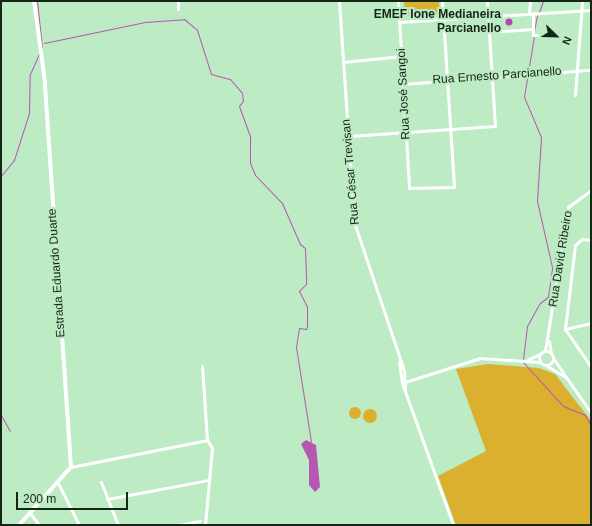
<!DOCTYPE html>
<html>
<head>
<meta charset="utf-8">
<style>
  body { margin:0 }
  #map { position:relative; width:592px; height:526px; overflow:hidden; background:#bdebc4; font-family:Arial,sans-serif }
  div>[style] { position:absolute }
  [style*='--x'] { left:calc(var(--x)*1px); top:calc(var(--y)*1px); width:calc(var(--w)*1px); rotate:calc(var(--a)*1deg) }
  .green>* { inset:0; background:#dab02e }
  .round { border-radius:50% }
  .water>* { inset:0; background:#b657b2 }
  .stream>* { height:1px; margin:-0.5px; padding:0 0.5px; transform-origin:0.5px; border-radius:0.5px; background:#b657b2 }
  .minor>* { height:3px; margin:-1.5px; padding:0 1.5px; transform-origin:1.5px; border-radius:1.5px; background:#fff }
  .minor>.ring { margin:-1.5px; padding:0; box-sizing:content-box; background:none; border:3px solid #fff; border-radius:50% }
  .tertiary>* { height:4px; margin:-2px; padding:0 2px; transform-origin:2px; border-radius:2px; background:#fff }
  .dots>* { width:11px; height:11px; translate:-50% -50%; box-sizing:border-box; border:2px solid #bdebc4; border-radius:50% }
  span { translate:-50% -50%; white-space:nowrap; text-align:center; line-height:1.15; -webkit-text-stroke:4px #bdebc4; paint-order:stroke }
  .poi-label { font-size:12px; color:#142618; font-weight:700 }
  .right { translate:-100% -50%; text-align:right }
  .street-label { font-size:12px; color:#142618 }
  .frame { position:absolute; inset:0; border:2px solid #142618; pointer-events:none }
  .north { position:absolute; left:536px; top:16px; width:40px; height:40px; -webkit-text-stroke:3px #bdebc4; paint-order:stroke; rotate:113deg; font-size:11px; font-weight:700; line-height:16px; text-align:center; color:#142618 }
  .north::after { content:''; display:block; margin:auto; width:14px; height:18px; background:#142618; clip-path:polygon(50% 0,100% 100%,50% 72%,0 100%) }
  .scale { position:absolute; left:16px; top:492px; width:112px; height:18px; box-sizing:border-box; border:2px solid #142618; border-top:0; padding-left:5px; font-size:12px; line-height:14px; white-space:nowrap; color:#142618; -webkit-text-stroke:3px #bdebc4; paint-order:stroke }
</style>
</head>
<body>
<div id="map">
  <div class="green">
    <div style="clip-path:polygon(404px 1px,439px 1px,440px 14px,405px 16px)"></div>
    <div style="clip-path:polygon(488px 364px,539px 368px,555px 374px,591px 421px,591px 525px,456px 525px,438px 476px,486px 451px,456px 369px)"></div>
    <div class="round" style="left:349px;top:407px;width:12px;height:12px"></div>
    <div class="round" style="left:363px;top:409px;width:14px;height:14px"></div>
  </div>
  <div class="water">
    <div style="clip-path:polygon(306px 440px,316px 445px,320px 487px,315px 492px,309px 485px,309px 460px,301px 444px)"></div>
  </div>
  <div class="stream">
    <div style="--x:37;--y:1;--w:46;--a:83.8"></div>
    <div style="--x:539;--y:12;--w:12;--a:-70"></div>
    <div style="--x:534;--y:31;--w:16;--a:-79"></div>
    <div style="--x:44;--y:43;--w:103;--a:-11.7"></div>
    <div style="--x:145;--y:22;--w:39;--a:-4"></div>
    <div style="--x:184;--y:19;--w:17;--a:40"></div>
    <div style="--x:197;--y:30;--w:46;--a:72.3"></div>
    <div style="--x:211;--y:74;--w:20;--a:15"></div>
    <div style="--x:230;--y:79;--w:18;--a:49"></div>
    <div style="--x:242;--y:93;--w:8;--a:83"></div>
    <div style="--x:243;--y:101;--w:6;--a:129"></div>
    <div style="--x:239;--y:106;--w:33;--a:70"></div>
    <div style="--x:250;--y:137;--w:26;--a:90"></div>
    <div style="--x:250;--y:163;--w:13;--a:67"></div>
    <div style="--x:255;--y:175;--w:39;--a:46"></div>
    <div style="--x:282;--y:203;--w:45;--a:66.3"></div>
    <div style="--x:300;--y:244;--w:6;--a:39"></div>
    <div style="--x:305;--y:248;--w:36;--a:88"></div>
    <div style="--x:306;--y:284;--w:10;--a:135"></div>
    <div style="--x:299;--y:291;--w:18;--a:63"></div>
    <div style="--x:307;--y:307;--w:19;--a:90"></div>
    <div style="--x:307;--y:326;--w:3;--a:108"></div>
    <div style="--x:306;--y:329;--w:7;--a:-172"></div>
    <div style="--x:299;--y:328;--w:19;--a:99"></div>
    <div style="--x:296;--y:347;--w:96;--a:81"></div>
    <div style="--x:1;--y:176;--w:21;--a:-51"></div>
    <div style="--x:14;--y:160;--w:49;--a:-72.3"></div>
    <div style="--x:29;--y:113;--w:39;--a:-89"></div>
    <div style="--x:30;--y:74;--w:22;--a:-66"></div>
    <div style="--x:523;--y:359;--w:33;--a:-83"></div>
    <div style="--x:527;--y:326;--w:26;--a:-61"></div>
    <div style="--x:540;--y:303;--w:10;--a:-37"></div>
    <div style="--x:548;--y:297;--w:30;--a:-82"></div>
    <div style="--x:552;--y:267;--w:68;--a:-102.8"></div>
    <div style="--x:537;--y:201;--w:64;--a:-86.4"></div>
    <div style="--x:541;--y:137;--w:43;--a:-113"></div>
    <div style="--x:524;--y:97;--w:62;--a:-80.7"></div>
    <div style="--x:523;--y:362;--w:59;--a:47.7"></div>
    <div style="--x:563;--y:406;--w:24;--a:22"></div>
    <div style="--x:585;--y:415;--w:13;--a:61"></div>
    <div style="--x:1;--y:415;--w:18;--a:61"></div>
  </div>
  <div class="minor">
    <div style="--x:178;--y:1;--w:8;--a:90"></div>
    <div style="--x:339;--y:1;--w:222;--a:86.1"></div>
    <div style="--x:354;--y:222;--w:157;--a:71.4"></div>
    <div style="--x:404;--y:371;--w:20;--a:87"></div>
    <div style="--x:398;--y:1;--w:187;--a:86.6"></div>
    <div style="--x:409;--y:188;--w:45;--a:-1.3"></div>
    <div style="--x:454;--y:187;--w:186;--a:-93.7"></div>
    <div style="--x:529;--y:13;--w:12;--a:-85"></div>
    <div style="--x:533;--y:13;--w:22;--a:90"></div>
    <div style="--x:533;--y:35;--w:4;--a:0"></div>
    <div style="--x:400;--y:22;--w:191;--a:-3.6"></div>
    <div style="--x:490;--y:32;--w:42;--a:-4.1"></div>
    <div style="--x:343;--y:62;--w:59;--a:-5.8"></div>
    <div style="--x:403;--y:84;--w:189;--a:-4.3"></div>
    <div style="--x:575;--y:95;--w:94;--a:-85.7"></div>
    <div style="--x:349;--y:136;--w:146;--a:-3.9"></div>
    <div style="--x:495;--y:126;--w:125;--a:-93.7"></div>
    <div style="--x:591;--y:240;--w:9;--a:-174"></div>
    <div style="--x:582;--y:239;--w:9;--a:139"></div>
    <div style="--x:575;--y:245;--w:85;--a:96.8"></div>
    <div style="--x:565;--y:329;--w:46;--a:55.6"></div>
    <div style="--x:565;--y:329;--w:27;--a:-13"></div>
    <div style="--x:549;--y:341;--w:12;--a:81"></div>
    <div class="ring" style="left:539px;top:351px;width:11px;height:11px"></div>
    <div style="--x:545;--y:351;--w:146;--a:-80.9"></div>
    <div style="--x:568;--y:207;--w:29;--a:-36"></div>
    <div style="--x:553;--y:358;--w:67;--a:55.4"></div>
    <div style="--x:527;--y:360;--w:14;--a:-25"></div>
    <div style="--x:399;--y:362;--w:21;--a:82"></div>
    <div style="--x:402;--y:383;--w:151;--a:70.2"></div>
    <div style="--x:202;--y:366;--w:74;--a:86.1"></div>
    <div style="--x:547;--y:366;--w:21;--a:31"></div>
    <div style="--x:405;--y:382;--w:79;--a:-17.7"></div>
    <div style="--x:480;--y:358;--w:60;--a:3.8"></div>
    <div style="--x:71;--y:467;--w:139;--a:-11.2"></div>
    <div style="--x:207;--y:440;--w:9;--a:58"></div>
    <div style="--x:212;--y:448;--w:77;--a:95.2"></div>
    <div style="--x:101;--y:482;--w:46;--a:68.4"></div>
    <div style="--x:58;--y:483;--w:47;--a:63.4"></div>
    <div style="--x:107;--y:499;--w:104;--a:-10.6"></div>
    <div style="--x:30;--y:513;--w:15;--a:53"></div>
    <div style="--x:179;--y:525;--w:21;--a:-11"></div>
  </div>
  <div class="tertiary">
    <div style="--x:19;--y:525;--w:78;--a:-48.1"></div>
    <div style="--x:71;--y:467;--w:386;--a:-93.9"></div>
    <div style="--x:45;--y:82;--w:82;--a:-97.7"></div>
  </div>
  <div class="dots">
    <div style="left:509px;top:22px;background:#af47aa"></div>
  </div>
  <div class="poi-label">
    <span class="right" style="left:501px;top:22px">EMEF Ione Medianeira<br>Parcianello</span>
  </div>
  <div class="street-label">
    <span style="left:497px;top:76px;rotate:-4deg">Rua Ernesto Parcianello</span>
    <span style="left:404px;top:94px;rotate:-93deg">Rua José Sangoi</span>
    <span style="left:351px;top:172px;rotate:-95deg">Rua César Trevisan</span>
    <span style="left:561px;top:259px;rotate:-81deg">Rua David Ribeiro</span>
    <span style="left:57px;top:273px;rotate:-94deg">Estrada Eduardo Duarte</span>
  </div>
  <div class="frame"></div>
  <div class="north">N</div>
  <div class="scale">200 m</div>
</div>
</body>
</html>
